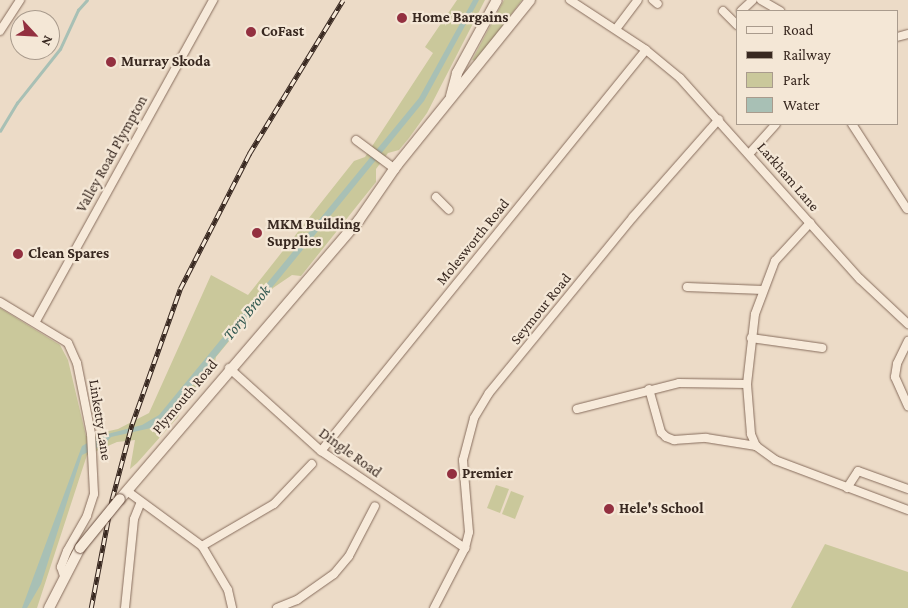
<!DOCTYPE html>
<html>
<head>
<meta charset="utf-8">
<style>
  body { margin:0 }
  #map { position:relative; width:908px; height:608px; overflow:hidden; background:#ecdbc7; font-family:"Crimson Pro",serif }
  div>[style] { position:absolute }
  [style*='--x'] { left:calc(var(--x)*1px); top:calc(var(--y)*1px); width:calc(var(--w)*1px); rotate:calc(var(--a)*1deg) }
  .green>* { inset:0; background:#cac89b }
  .water>* { inset:0; background:#a8c0b5 }
  .stream>* { height:2.5px; margin:-1.25px; padding:0 1.25px; transform-origin:1.25px; border-radius:1.25px; background:#a8c0b5 }
  .roads { filter:drop-shadow(0 0 1px #876d5d) drop-shadow(0 0 1px #876d5d) }
  .street>* { height:8px; margin:-4px; padding:0 4px; transform-origin:4px; border-radius:4px; background:#f7eada }
  .secondary>* { height:10px; margin:-5px; padding:0 5px; transform-origin:5px; border-radius:5px; background:#f7eada }
  .rail>* { height:4.5px; margin-top:-2.25px; transform-origin:0; background:repeating-linear-gradient(90deg,#f4e7d6 0 8px,#382820 0 16px); box-sizing:border-box; border-block:1px solid #382820 }
  .bridges { filter:drop-shadow(0 0 1px #694e40) drop-shadow(0 0 1px #694e40) }
  .secondary-bridge>* { height:10px; margin:-5px; padding:0 5px; transform-origin:5px; border-radius:5px; background:#f7eada }
  .dots>* { width:14px; height:14px; translate:-50% -50%; box-sizing:border-box; border:2px solid #f4e7d6; border-radius:50% }
  span { translate:-50% -50%; white-space:nowrap; text-align:center; line-height:1.15; -webkit-text-stroke:4.5px #f4e7d6; paint-order:stroke }
  .poi-label { font-size:15px; color:#382820; font-weight:700 }
  .left { translate:0 -50%; text-align:left }
  .street-label { font-size:15px; color:#382820 }
  .water-label { font-size:16px; color:#30574f; font-style:italic }
  .legend { position:absolute; left:736px; top:10px; width:162px; height:115px; box-sizing:border-box; background:#f4e7d6; border:1px solid #a99b8d; margin:0; padding:6px 9px; list-style:none; font-size:15px; color:#382820 }
  .legend li { display:flex; align-items:center; gap:10px; height:25px }
  .legend b { width:25px; border:1px solid #a99b8d }
  .north { position:absolute; left:10px; top:10px; width:50px; height:50px; box-sizing:border-box; background:#f4e7d6; border:1px solid #a99b8d; border-radius:50%; rotate:115deg; font-size:14px; font-weight:700; line-height:20px; text-align:center; color:#382820 }
  .north::after { content:''; display:block; margin:auto; width:18px; height:22px; background:#933040; clip-path:polygon(50% 0,100% 100%,50% 72%,0 100%) }
</style>
</head>
<body>
<div id="map">
  <div class="green">
    <div style="clip-path:polygon(457px 0,485px 0,427px 113px,409px 138px,399px 150px,388px 153px,376px 169px,376px 182px,301px 276px,292px 275px,273px 288px,216px 357px,214px 367px,183px 406px,178px 417px,137px 463px,130px 469px,135px 440px,117px 442px,87px 455px,37px 608px,0 608px,0 308px,60px 345px,68px 360px,86px 436px,118px 429px,149px 413px,211px 275px,248px 295px,354px 161px,365px 157px,433px 53px,425px 47px)"></div>
    <div style="clip-path:polygon(504px 0,522px 0,476px 61px,472px 60px)"></div>
    <div style="clip-path:polygon(496px 485px,509px 489px,500px 513px,487px 508px)"></div>
    <div style="clip-path:polygon(511px 491px,524px 496px,515px 519px,502px 514px)"></div>
    <div style="clip-path:polygon(825px 544px,908px 572px,908px 608px,791px 608px)"></div>
  </div>
  <div class="water">
    <div style="clip-path:polygon(473px 0,479px 0,424px 101px,173px 409px,151px 428px,111px 437px,105px 444px,82px 455px,41px 584px,27px 608px,22px 608px,82px 446px,100px 436px,142px 425px,159px 415px,419px 98px)"></div>
  </div>
  <div class="stream">
    <div style="--x:0;--y:131;--w:33;--a:-59"></div>
    <div style="--x:17;--y:103;--w:69;--a:-51.5"></div>
    <div style="--x:60;--y:49;--w:43;--a:-65.2"></div>
    <div style="--x:78;--y:10;--w:13;--a:-48"></div>
  </div>
  <div class="roads">
    <div class="street">
      <div style="--x:570;--y:0;--w:91;--a:33.3"></div>
      <div style="--x:646;--y:50;--w:44;--a:39.5"></div>
      <div style="--x:680;--y:78;--w:270;--a:48.2"></div>
      <div style="--x:860;--y:279;--w:66;--a:43.2"></div>
      <div style="--x:653;--y:0;--w:6;--a:39"></div>
      <div style="--x:761;--y:0;--w:22;--a:30"></div>
      <div style="--x:723;--y:11;--w:20;--a:45"></div>
      <div style="--x:741;--y:11;--w:16;--a:-43"></div>
      <div style="--x:616;--y:29;--w:36;--a:-53"></div>
      <div style="--x:0;--y:31;--w:37;--a:-57"></div>
      <div style="--x:897;--y:37;--w:11;--a:-15"></div>
      <div style="--x:852;--y:124;--w:101;--a:57.1"></div>
      <div style="--x:356;--y:140;--w:49;--a:36.6"></div>
      <div style="--x:749;--y:154;--w:40;--a:-48"></div>
      <div style="--x:436;--y:197;--w:18;--a:45"></div>
      <div style="--x:687;--y:287;--w:76;--a:2.3"></div>
      <div style="--x:0;--y:302;--w:79;--a:31.1"></div>
      <div style="--x:68;--y:343;--w:22;--a:66"></div>
      <div style="--x:77;--y:363;--w:72;--a:78.8"></div>
      <div style="--x:91;--y:434;--w:60;--a:87.1"></div>
      <div style="--x:94;--y:494;--w:23;--a:108"></div>
      <div style="--x:87;--y:516;--w:40;--a:119.7"></div>
      <div style="--x:67;--y:551;--w:17;--a:111"></div>
      <div style="--x:61;--y:567;--w:9;--a:72"></div>
      <div style="--x:36;--y:321;--w:367;--a:-61.1"></div>
      <div style="--x:751;--y:338;--w:72;--a:8"></div>
      <div style="--x:908;--y:341;--w:25;--a:116"></div>
      <div style="--x:897;--y:364;--w:13;--a:99"></div>
      <div style="--x:895;--y:377;--w:32;--a:66"></div>
      <div style="--x:229;--y:368;--w:124;--a:42.1"></div>
      <div style="--x:321;--y:451;--w:174;--a:34"></div>
      <div style="--x:649;--y:389;--w:45;--a:74.4"></div>
      <div style="--x:661;--y:432;--w:7;--a:45"></div>
      <div style="--x:666;--y:437;--w:9;--a:21"></div>
      <div style="--x:674;--y:440;--w:32;--a:-4"></div>
      <div style="--x:706;--y:438;--w:51;--a:9.1"></div>
      <div style="--x:756;--y:446;--w:24;--a:36"></div>
      <div style="--x:775;--y:460;--w:142;--a:20.6"></div>
      <div style="--x:577;--y:409;--w:105;--a:-14.3"></div>
      <div style="--x:679;--y:383;--w:68;--a:0.8"></div>
      <div style="--x:756;--y:446;--w:13;--a:-113"></div>
      <div style="--x:751;--y:434;--w:50;--a:-94.6"></div>
      <div style="--x:747;--y:384;--w:70;--a:-83.5"></div>
      <div style="--x:755;--y:314;--w:57;--a:-69.3"></div>
      <div style="--x:775;--y:261;--w:52;--a:-47.4"></div>
      <div style="--x:321;--y:451;--w:516;--a:-50.98"></div>
      <div style="--x:847;--y:488;--w:20;--a:-57"></div>
      <div style="--x:858;--y:471;--w:53;--a:19.8"></div>
      <div style="--x:127;--y:491;--w:93;--a:36.3"></div>
      <div style="--x:202;--y:546;--w:51;--a:59.4"></div>
      <div style="--x:228;--y:590;--w:18;--a:77"></div>
      <div style="--x:202;--y:546;--w:83;--a:-30.3"></div>
      <div style="--x:274;--y:504;--w:55;--a:-46.5"></div>
      <div style="--x:125;--y:608;--w:89;--a:-84.2"></div>
      <div style="--x:134;--y:519;--w:18;--a:-68"></div>
      <div style="--x:277;--y:608;--w:22;--a:-22"></div>
      <div style="--x:297;--y:600;--w:45;--a:-35.1"></div>
      <div style="--x:334;--y:574;--w:23;--a:-50"></div>
      <div style="--x:349;--y:556;--w:56;--a:-62.5"></div>
      <div style="--x:434;--y:608;--w:68;--a:-62.7"></div>
      <div style="--x:465;--y:548;--w:16;--a:-76"></div>
      <div style="--x:469;--y:532;--w:72;--a:-94.8"></div>
      <div style="--x:463;--y:460;--w:43;--a:-75.3"></div>
      <div style="--x:474;--y:418;--w:29;--a:-59"></div>
      <div style="--x:489;--y:393;--w:227;--a:-50.7"></div>
      <div style="--x:633;--y:217;--w:130;--a:-48.7"></div>
    </div>
    <div class="secondary">
      <div style="--x:451;--y:96;--w:24;--a:-75"></div>
      <div style="--x:457;--y:73;--w:83;--a:-61.3"></div>
      <div style="--x:120;--y:499;--w:367;--a:-49.4"></div>
      <div style="--x:359;--y:220;--w:67;--a:-55.4"></div>
      <div style="--x:397;--y:165;--w:212;--a:-51.1"></div>
      <div style="--x:49;--y:608;--w:68;--a:-62.7"></div>
    </div>
  </div>
  <div class="rail">
    <div style="--x:91;--y:608;--w:111;--a:-79.1"></div>
    <div style="--x:112;--y:499;--w:78;--a:-75.1"></div>
    <div style="--x:132;--y:424;--w:143;--a:-70.4"></div>
    <div style="--x:180;--y:289;--w:152;--a:-62.9"></div>
    <div style="--x:249;--y:154;--w:180;--a:-58.6"></div>
  </div>
  <div class="bridges">
    <div class="secondary-bridge">
      <div style="--x:80;--y:548;--w:63;--a:-50.8"></div>
    </div>
  </div>
  <div class="dots">
    <div style="left:402px;top:18px;background:#933040"></div>
    <div style="left:251px;top:32px;background:#933040"></div>
    <div style="left:111px;top:62px;background:#933040"></div>
    <div style="left:257px;top:233px;background:#933040"></div>
    <div style="left:18px;top:254px;background:#933040"></div>
    <div style="left:452px;top:474px;background:#933040"></div>
    <div style="left:609px;top:509px;background:#933040"></div>
  </div>
  <div class="poi-label">
    <span class="left" style="left:412px;top:18px">Home Bargains</span>
    <span class="left" style="left:261px;top:32px">CoFast</span>
    <span class="left" style="left:121px;top:62px">Murray Skoda</span>
    <span class="left" style="left:267px;top:233px">MKM Building<br>Supplies</span>
    <span class="left" style="left:28px;top:254px">Clean Spares</span>
    <span class="left" style="left:462px;top:474px">Premier</span>
    <span class="left" style="left:619px;top:509px">Hele's School</span>
  </div>
  <div class="street-label">
    <span style="left:112px;top:154px;rotate:-61deg">Valley Road Plympton</span>
    <span style="left:788px;top:177px;rotate:49deg">Larkham Lane</span>
    <span style="left:473px;top:242px;rotate:-51deg">Molesworth Road</span>
    <span style="left:541px;top:309px;rotate:-51deg">Seymour Road</span>
    <span style="left:185px;top:397px;rotate:-50deg">Plymouth Road</span>
    <span style="left:100px;top:420px;rotate:81deg">Linketty Lane</span>
    <span style="left:350px;top:453px;rotate:36deg">Dingle Road</span>
  </div>
  <div class="water-label">
    <span style="left:247px;top:313px;rotate:-51deg">Tory Brook</span>
  </div>
  <ul class="legend">
  <li><b style="height:6px;background:#f7eada"></b>Road</li>
  <li><b style="height:6px;background:#382820"></b>Railway</li>
  <li><b style="height:14px;background:#cac89b"></b>Park</li>
  <li><b style="height:14px;background:#a8c0b5"></b>Water</li>
  </ul>
  <div class="north">N</div>
</div>
</body>
</html>
